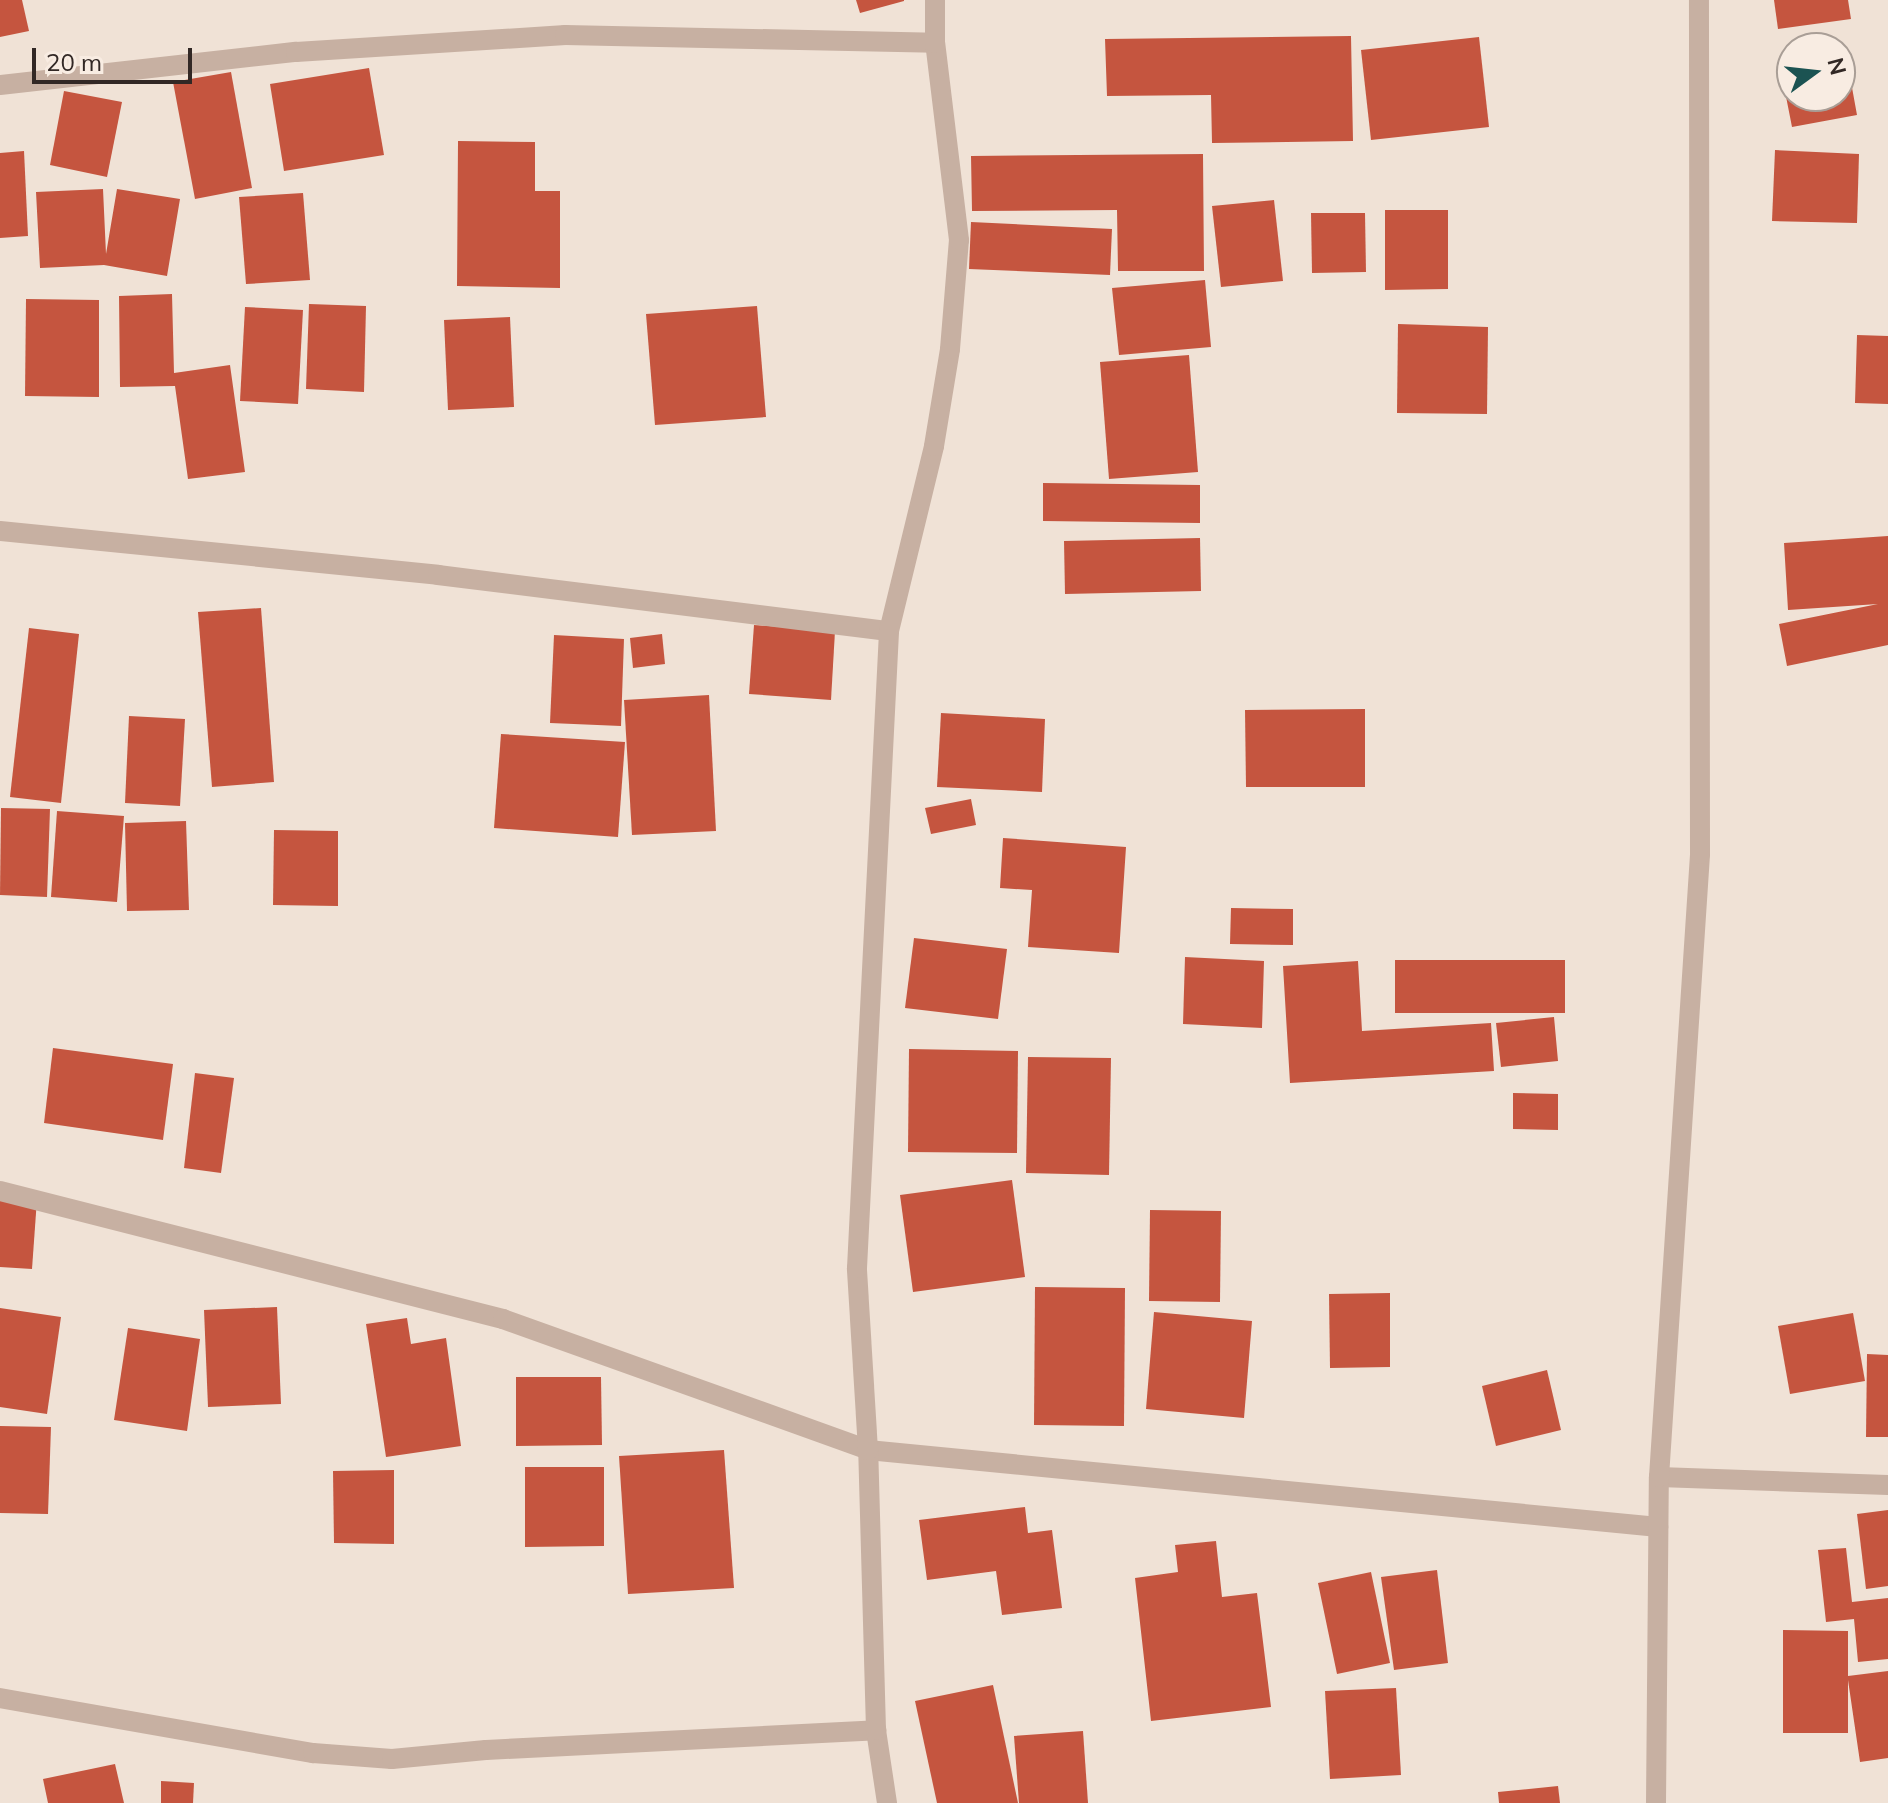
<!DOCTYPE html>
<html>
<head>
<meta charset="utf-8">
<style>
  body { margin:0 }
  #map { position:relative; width:1888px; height:1803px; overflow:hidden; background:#f0e2d6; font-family:Mulish,sans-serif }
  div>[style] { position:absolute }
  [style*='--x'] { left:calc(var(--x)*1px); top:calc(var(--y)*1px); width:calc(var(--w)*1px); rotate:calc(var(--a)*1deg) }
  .building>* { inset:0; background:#c5553f }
  .minor>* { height:20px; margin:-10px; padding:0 10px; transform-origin:10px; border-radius:10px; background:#c7b0a2 }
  span { translate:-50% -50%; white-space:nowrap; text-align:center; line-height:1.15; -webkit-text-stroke:8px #f8ece2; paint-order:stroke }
  .north { position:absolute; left:1776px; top:32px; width:80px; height:80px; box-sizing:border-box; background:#f8ece2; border:2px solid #a99e96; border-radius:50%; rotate:75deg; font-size:22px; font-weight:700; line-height:32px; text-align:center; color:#322825 }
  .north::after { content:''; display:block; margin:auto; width:28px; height:36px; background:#1b5352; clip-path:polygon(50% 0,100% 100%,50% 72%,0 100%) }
  .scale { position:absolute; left:32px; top:48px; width:160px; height:36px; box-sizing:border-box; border:4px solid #322825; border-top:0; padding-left:10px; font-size:24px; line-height:28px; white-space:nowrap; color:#322825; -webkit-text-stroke:6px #f8ece2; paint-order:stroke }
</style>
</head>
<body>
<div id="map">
  <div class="building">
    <div style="clip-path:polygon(0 0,22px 0,29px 31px,0 37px)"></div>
    <div style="clip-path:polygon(856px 0,904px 0,904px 1px,860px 13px)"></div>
    <div style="clip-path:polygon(1774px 0,1848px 0,1851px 19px,1778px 29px)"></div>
    <div style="clip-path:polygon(1351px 36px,1353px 141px,1212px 143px,1211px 95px,1107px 96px,1105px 39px)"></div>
    <div style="clip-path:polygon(1479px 37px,1489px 127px,1371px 140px,1361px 50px)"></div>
    <div style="clip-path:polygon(1840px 49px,1845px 49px,1857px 115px,1792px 127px,1779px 61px,1792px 58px,1792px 96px,1840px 96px)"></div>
    <div style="clip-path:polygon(369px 68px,384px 155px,284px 171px,270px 84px)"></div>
    <div style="clip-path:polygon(231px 72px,252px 188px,195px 199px,173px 82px)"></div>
    <div style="clip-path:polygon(64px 91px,122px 102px,107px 177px,50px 165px)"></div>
    <div style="clip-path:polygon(458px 141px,535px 142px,535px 191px,560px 191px,560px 288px,457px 286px)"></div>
    <div style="clip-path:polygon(1775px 150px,1859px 154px,1857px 223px,1772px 221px)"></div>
    <div style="clip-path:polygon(24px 151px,28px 236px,0 238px,0 153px)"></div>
    <div style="clip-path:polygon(1203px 154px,1204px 271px,1118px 271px,1117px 210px,972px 211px,971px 156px)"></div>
    <div style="clip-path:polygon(103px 189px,106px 254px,117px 189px,180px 199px,167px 276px,104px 265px,40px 268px,36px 192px)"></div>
    <div style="clip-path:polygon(303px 193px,310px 280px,246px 284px,239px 197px)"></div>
    <div style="clip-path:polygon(1274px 200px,1283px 281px,1221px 287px,1212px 206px)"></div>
    <div style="clip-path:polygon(1385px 210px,1448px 210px,1448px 289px,1385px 290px)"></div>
    <div style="clip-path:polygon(1311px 213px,1365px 213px,1366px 272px,1312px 273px)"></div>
    <div style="clip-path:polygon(971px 222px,1112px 229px,1110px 275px,969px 269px)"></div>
    <div style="clip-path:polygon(1205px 280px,1211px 347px,1119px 355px,1112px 288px)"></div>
    <div style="clip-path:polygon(172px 294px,174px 373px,230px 365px,245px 472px,188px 479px,175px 386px,120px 387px,119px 296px)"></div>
    <div style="clip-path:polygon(26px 299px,99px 300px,99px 397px,25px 396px)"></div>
    <div style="clip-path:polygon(309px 304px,366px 306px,364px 392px,306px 389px)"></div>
    <div style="clip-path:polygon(757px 306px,766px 417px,655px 425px,646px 314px)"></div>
    <div style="clip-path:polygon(245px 307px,303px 310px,298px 404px,240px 401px)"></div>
    <div style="clip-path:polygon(510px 317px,514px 407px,448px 410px,444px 320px)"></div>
    <div style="clip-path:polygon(1398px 324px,1488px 327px,1487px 414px,1397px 413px)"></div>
    <div style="clip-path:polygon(1857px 335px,1888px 336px,1888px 404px,1855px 403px)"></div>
    <div style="clip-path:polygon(1189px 355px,1198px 472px,1109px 479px,1100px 362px)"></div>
    <div style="clip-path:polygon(1043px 483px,1200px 485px,1200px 523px,1043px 521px)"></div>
    <div style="clip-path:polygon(1888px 536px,1888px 645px,1787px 666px,1779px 624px,1878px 604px,1788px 610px,1784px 543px)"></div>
    <div style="clip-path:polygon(1200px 538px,1201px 591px,1065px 594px,1064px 541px)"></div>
    <div style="clip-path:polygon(261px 608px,274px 782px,212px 787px,198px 612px)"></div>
    <div style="clip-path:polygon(754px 625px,835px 631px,831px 700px,749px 694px)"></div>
    <div style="clip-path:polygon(29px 628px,79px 634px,61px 803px,10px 797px)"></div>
    <div style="clip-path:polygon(662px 634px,665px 664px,633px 668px,630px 638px)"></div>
    <div style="clip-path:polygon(554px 635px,624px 639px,621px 726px,550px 723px)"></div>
    <div style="clip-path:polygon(709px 695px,716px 831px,632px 835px,624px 700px)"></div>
    <div style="clip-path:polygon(1365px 709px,1365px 787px,1246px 787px,1245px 710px)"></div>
    <div style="clip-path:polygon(941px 713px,1045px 719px,1042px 792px,937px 787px)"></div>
    <div style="clip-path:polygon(129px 716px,185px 719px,180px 806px,125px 803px)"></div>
    <div style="clip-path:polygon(501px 734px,625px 742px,618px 837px,494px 828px)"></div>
    <div style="clip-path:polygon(971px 799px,976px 825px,931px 834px,925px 808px)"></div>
    <div style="clip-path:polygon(1px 808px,50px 809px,47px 897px,0 895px)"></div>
    <div style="clip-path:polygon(57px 811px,124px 816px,117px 902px,51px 897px)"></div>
    <div style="clip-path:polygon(186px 821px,189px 910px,127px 911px,125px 823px)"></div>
    <div style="clip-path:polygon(274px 830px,338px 831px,338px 906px,273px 905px)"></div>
    <div style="clip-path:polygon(1003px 838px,1126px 847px,1119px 953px,1028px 947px,1032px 890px,1000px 888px)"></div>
    <div style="clip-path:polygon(1231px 908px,1293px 909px,1293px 945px,1230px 944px)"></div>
    <div style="clip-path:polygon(914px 938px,1007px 949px,998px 1019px,905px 1008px)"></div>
    <div style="clip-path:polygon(1185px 957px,1264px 961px,1262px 1028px,1183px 1024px)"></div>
    <div style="clip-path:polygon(1395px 960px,1565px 960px,1565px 1013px,1395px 1013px)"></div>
    <div style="clip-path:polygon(1358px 961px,1362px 1031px,1491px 1023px,1494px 1071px,1290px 1083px,1283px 966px)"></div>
    <div style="clip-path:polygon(1554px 1017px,1558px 1061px,1501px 1067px,1496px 1023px)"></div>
    <div style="clip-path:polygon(53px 1048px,173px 1064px,163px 1140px,44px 1123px)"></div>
    <div style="clip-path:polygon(909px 1049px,1018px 1051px,1017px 1153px,908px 1152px)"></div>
    <div style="clip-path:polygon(1028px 1057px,1111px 1058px,1109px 1175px,1026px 1173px)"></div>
    <div style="clip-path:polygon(195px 1073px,234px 1078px,221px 1173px,184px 1168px)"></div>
    <div style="clip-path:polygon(1513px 1093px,1558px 1094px,1558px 1130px,1513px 1129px)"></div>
    <div style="clip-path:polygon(1012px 1180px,1025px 1277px,913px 1292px,900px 1195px)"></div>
    <div style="clip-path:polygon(0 1197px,37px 1199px,32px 1269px,0 1267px)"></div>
    <div style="clip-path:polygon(1150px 1210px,1221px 1211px,1220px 1302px,1149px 1301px)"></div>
    <div style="clip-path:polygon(1035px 1287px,1125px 1288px,1124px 1426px,1034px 1425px)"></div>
    <div style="clip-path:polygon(1390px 1293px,1390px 1367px,1330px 1368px,1329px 1294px)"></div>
    <div style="clip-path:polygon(277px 1307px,281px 1404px,208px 1407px,204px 1310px)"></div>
    <div style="clip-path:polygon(0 1308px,61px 1317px,47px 1414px,0 1407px)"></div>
    <div style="clip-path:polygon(1154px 1312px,1252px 1321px,1244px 1418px,1146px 1409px)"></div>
    <div style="clip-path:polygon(1853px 1313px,1865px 1381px,1790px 1394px,1778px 1326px)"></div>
    <div style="clip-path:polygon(407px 1318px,411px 1344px,446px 1338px,461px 1446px,386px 1457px,366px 1324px)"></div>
    <div style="clip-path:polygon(128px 1328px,200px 1339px,187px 1431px,114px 1420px)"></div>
    <div style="clip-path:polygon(1867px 1354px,1888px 1355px,1888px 1437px,1866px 1437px)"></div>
    <div style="clip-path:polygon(1547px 1370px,1561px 1430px,1496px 1446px,1482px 1386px)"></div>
    <div style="clip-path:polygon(516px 1377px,601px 1377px,602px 1445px,516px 1446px)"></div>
    <div style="clip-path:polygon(0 1426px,51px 1427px,48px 1514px,0 1513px)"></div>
    <div style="clip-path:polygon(724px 1450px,734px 1588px,628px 1594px,619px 1456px)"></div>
    <div style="clip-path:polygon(525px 1467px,604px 1467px,604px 1546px,525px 1547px)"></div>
    <div style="clip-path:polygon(394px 1470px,394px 1544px,334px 1543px,333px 1471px)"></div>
    <div style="clip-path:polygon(1025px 1507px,1028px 1533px,1052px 1530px,1062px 1608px,1002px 1615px,996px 1571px,927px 1580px,919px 1520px)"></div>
    <div style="clip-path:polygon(1888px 1510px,1888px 1586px,1866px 1589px,1857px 1514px)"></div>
    <div style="clip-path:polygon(1216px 1541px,1222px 1597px,1257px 1593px,1271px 1707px,1151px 1721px,1135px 1578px,1178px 1572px,1175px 1545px)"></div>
    <div style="clip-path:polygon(1846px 1548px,1852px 1602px,1888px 1598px,1888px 1659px,1858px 1662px,1854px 1619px,1826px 1622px,1818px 1550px)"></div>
    <div style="clip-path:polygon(1437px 1570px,1448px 1663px,1394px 1670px,1381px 1577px)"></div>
    <div style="clip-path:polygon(1371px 1572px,1390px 1663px,1337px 1674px,1318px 1583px)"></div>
    <div style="clip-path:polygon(1783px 1630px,1848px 1631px,1848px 1676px,1888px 1671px,1888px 1758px,1860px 1762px,1848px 1680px,1848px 1733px,1783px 1733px)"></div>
    <div style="clip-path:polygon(993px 1685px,1018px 1803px,937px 1803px,915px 1701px)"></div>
    <div style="clip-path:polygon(1396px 1688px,1401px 1775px,1330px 1779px,1325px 1691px)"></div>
    <div style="clip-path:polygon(1083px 1731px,1088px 1803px,1019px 1803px,1014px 1736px)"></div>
    <div style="clip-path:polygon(115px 1764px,124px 1803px,48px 1803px,43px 1779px)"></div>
    <div style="clip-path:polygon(161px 1781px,194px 1783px,193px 1803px,161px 1803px)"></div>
    <div style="clip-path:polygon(1558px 1786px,1560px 1803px,1499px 1803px,1498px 1792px)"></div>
  </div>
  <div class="minor">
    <div style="--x:0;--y:85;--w:298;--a:-6.4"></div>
    <div style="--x:296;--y:52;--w:270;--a:-3.6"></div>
    <div style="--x:565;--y:35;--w:370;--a:1.2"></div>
    <div style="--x:0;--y:531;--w:440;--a:5.7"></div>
    <div style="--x:438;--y:575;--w:454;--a:7.1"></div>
    <div style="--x:0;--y:1191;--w:519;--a:14.28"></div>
    <div style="--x:503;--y:1319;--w:388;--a:19.7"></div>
    <div style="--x:868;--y:1450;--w:794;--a:5.57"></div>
    <div style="--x:1659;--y:1477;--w:229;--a:2"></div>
    <div style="--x:0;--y:1698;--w:318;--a:10"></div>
    <div style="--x:313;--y:1753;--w:79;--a:4.3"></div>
    <div style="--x:392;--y:1759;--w:94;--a:-5.5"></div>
    <div style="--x:486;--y:1750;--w:391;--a:-2.9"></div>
    <div style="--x:887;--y:1803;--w:74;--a:-98.6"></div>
    <div style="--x:876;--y:1730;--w:280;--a:-91.6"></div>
    <div style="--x:868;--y:1450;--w:182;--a:-93.5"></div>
    <div style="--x:857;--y:1268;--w:638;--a:-87.12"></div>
    <div style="--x:889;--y:631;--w:190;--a:-76.3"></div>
    <div style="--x:934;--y:446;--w:98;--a:-80.6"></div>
    <div style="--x:950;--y:349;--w:109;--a:-85.3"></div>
    <div style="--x:959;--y:240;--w:198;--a:-96.9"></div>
    <div style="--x:935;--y:43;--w:43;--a:-90"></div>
    <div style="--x:1656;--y:1803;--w:326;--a:-89.5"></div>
    <div style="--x:1659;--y:1477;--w:624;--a:-86.23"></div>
    <div style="--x:1700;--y:854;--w:854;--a:-90.07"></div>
  </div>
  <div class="north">N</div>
  <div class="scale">20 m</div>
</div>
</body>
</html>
